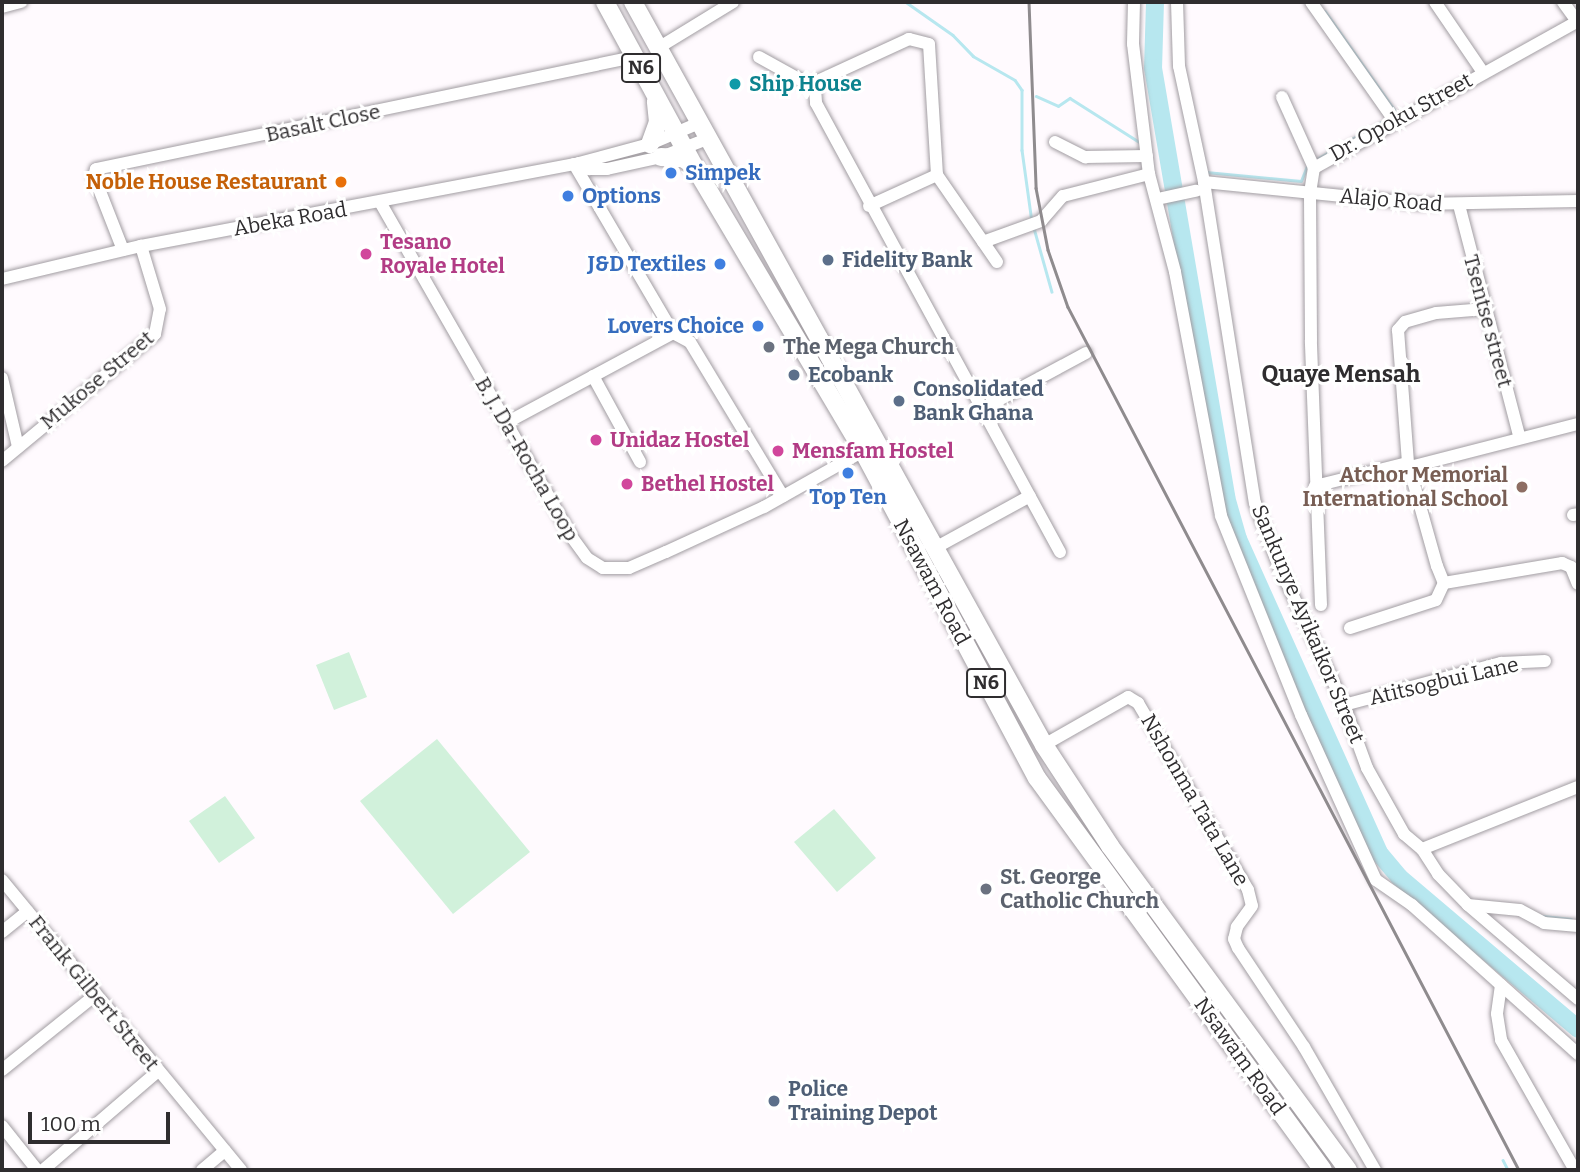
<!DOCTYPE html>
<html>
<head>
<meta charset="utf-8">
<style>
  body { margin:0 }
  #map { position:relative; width:1580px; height:1172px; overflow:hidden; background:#fffafe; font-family:Bitter,serif }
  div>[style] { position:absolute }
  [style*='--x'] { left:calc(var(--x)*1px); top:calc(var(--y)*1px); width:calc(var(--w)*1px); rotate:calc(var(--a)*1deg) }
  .green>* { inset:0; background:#d1f1db }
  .stream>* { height:2.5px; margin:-1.25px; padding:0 1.25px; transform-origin:1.25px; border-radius:1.25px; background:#b7e7ef }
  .river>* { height:18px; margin:-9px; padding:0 9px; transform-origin:9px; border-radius:9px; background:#b7e7ef }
  .roads { filter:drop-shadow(0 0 2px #a29da2) drop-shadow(0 0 2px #a29da2) }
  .minor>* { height:12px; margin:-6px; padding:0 6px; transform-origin:6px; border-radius:6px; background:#fff }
  .highway>* { height:18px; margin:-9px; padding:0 9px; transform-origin:9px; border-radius:9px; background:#fff }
  .rail>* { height:2.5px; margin:-1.25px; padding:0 1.25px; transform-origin:1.25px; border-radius:1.25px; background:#8f8b8e }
  .dots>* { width:19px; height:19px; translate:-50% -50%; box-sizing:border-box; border:4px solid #fff; border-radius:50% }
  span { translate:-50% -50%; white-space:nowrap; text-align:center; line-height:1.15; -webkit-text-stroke:6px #fff; paint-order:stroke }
  .shield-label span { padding:2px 5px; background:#fff; border:2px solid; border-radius:5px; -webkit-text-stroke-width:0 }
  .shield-label { font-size:19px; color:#2f2d2f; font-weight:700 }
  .culture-label { font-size:21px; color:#0d838f; font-weight:700 }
  .left { translate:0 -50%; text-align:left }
  .street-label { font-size:21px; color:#2f2d2f }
  .shop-label { font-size:21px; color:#366cbe; font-weight:700 }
  .right { translate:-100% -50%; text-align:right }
  .food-label { font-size:21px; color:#c56008; font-weight:700 }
  .hotel-label { font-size:21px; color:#b23c85; font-weight:700 }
  .service-label { font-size:21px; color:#4e5e75; font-weight:700 }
  .worship-label { font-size:21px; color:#5b616d; font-weight:700 }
  .education-label { font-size:21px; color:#785e54; font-weight:700 }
  .neighbourhood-label { font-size:23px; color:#2f2d2f; font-weight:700 }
  .frame { position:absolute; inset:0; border:4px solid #2f2d2f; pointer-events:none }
  .scale { position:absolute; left:28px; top:1112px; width:142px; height:32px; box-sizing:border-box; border:4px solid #2f2d2f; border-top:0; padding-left:9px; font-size:21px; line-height:24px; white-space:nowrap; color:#2f2d2f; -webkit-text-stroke:5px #fff; paint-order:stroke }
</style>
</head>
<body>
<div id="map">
  <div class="green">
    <div style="clip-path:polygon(349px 652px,367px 697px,334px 710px,316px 665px)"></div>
    <div style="clip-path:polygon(437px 739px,530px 852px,453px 914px,360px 801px)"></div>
    <div style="clip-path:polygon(225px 796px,255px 838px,219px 863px,189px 821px)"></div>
    <div style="clip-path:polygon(834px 809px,876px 858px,837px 892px,794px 842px)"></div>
  </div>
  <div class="stream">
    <div style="--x:906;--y:2;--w:57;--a:35.1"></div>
    <div style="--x:953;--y:35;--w:29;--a:46"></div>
    <div style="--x:973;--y:56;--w:48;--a:29.7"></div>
    <div style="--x:1015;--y:80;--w:12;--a:55"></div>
    <div style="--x:1022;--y:90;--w:60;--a:90"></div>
    <div style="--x:1022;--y:150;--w:73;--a:82.1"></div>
    <div style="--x:1325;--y:11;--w:123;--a:54.9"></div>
    <div style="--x:1036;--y:96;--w:24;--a:24"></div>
    <div style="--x:1058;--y:106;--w:14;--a:-34"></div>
    <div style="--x:1070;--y:98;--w:84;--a:32.4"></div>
    <div style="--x:1158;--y:143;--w:9;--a:0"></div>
    <div style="--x:1315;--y:160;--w:83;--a:-29.7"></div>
    <div style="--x:1206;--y:172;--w:95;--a:5.4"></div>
    <div style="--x:1301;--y:181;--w:16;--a:-68"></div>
    <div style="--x:1034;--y:228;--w:66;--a:74.3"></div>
    <div style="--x:1543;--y:916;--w:28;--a:6"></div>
    <div style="--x:1503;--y:1160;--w:11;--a:63"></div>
  </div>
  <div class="river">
    <div style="--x:1155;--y:2;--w:66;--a:91.7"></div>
    <div style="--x:1153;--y:68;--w:435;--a:80.3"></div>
    <div style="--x:1226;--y:497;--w:44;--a:74.1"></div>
    <div style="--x:1238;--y:539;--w:344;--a:65.8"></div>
    <div style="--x:1379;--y:853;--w:31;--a:50"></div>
    <div style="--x:1399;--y:877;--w:235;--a:40.3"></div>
  </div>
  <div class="roads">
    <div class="minor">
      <div style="--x:1134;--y:2;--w:42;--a:91.4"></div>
      <div style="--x:1133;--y:44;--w:131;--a:83"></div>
      <div style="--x:1149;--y:174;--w:101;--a:75.1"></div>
      <div style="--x:1175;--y:272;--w:248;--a:79.3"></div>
      <div style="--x:1221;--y:516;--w:214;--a:68.1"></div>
      <div style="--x:1301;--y:715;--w:181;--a:65.6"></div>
      <div style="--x:1376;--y:880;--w:44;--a:34.8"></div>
      <div style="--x:1412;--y:905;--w:223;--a:41.9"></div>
      <div style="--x:1177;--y:2;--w:64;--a:88.2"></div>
      <div style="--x:1179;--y:66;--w:119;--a:77.8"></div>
      <div style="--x:1204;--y:182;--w:325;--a:81"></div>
      <div style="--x:1255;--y:503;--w:67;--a:69.1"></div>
      <div style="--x:1279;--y:566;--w:153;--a:64.9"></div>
      <div style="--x:1344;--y:705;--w:67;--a:69.9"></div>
      <div style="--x:1367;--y:768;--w:76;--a:60.7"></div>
      <div style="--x:1404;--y:834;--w:23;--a:40"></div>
      <div style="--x:1422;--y:849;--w:30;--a:57"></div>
      <div style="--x:1438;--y:874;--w:43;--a:45.9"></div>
      <div style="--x:1468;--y:905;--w:145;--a:40.5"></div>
      <div style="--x:1311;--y:2;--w:144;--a:54.9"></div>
      <div style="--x:1435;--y:2;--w:83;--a:55.7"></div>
      <div style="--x:1563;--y:2;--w:26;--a:54"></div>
      <div style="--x:2;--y:7;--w:20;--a:-15"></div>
      <div style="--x:658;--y:48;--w:88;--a:-31.5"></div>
      <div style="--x:759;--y:57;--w:64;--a:29"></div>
      <div style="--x:1282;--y:97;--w:78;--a:65.7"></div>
      <div style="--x:1055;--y:142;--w:34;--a:27"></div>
      <div style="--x:1085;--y:157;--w:62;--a:-0.9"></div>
      <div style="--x:579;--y:163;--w:12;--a:31"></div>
      <div style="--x:589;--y:169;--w:18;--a:0"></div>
      <div style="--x:607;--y:169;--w:55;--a:-12.5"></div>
      <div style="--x:661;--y:157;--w:49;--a:-21.4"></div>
      <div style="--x:574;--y:164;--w:196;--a:59.6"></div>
      <div style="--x:673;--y:333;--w:19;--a:28"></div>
      <div style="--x:690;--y:342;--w:180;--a:58.9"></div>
      <div style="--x:1204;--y:182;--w:216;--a:5.8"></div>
      <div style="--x:1419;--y:204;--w:159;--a:-1.1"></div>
      <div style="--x:1162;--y:198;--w:35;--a:-12"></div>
      <div style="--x:380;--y:202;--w:385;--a:60.2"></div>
      <div style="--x:571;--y:536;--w:27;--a:54"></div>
      <div style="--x:587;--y:558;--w:19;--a:32"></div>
      <div style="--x:603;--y:568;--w:26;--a:0"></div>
      <div style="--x:629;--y:568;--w:40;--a:-23.4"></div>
      <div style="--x:666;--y:552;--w:108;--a:-24.7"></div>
      <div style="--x:764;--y:507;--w:114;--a:-29.5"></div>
      <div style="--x:1459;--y:205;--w:239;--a:75.4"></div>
      <div style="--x:869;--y:206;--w:75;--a:-24.5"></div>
      <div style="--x:983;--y:242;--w:62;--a:-19.9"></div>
      <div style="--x:1041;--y:221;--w:33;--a:-49"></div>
      <div style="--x:1063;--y:196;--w:89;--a:-14.3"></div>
      <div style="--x:123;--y:250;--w:79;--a:-111.4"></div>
      <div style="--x:94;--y:176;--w:7;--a:-74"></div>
      <div style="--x:96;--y:169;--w:550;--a:-11.76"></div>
      <div style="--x:997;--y:262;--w:106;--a:-124.6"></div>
      <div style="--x:937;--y:175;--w:131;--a:-93.5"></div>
      <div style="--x:929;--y:44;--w:21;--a:-166"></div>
      <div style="--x:909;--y:39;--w:98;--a:155.3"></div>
      <div style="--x:820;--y:80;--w:9;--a:122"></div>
      <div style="--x:815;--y:88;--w:15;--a:86"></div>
      <div style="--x:816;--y:103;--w:511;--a:61.48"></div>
      <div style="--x:2;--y:279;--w:143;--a:-13.4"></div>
      <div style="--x:141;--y:246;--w:446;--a:-10.7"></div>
      <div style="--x:579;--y:163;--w:73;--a:-15"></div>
      <div style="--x:650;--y:144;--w:53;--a:-23.2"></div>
      <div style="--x:1485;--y:309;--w:49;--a:175.3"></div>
      <div style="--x:1436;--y:313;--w:32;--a:164"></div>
      <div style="--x:1405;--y:322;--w:11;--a:131"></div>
      <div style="--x:1398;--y:330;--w:133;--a:85.7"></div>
      <div style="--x:1408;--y:463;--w:107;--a:74.3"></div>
      <div style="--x:1437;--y:566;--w:18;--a:68"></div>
      <div style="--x:1444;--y:583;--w:120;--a:-9.6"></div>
      <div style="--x:1562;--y:563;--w:10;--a:24"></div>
      <div style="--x:1571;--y:567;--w:18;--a:68"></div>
      <div style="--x:593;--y:376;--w:98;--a:61.3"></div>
      <div style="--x:2;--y:378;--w:71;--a:76.9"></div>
      <div style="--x:982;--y:409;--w:118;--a:-28.3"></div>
      <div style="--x:506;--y:423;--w:190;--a:-28.3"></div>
      <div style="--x:2;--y:461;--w:199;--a:-39.7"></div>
      <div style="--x:155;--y:334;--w:25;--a:-79"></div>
      <div style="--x:160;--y:309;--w:66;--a:-106.8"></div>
      <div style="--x:1410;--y:467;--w:173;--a:-14.4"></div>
      <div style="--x:1315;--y:486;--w:96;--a:-13.9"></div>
      <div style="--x:1573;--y:515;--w:5;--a:-11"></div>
      <div style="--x:935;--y:548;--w:108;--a:-28.7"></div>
      <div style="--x:1321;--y:605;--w:265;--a:-92.2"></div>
      <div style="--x:1311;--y:340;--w:147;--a:-90.4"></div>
      <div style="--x:1310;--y:193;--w:25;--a:-81"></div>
      <div style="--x:1314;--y:168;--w:302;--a:-29.1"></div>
      <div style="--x:1350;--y:628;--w:90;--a:-18"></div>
      <div style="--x:1436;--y:600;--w:19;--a:-65"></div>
      <div style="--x:1344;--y:705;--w:163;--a:-15"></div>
      <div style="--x:1501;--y:663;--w:44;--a:-2.6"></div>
      <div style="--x:1044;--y:745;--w:97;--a:-29.7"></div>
      <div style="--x:1128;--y:697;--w:12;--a:31"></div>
      <div style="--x:1138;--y:703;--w:217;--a:59.5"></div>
      <div style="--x:1248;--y:890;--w:16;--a:76"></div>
      <div style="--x:1252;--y:906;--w:26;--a:126"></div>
      <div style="--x:1237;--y:927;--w:12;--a:104"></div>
      <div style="--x:1234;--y:939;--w:10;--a:66"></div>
      <div style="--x:1238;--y:948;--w:119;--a:56.3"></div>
      <div style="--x:1304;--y:1047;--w:142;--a:60"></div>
      <div style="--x:1422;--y:849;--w:168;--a:-21.7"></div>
      <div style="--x:2;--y:880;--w:376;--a:50.5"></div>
      <div style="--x:1468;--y:905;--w:52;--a:5.5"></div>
      <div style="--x:1520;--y:910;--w:27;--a:28"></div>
      <div style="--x:1544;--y:923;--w:34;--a:5"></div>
      <div style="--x:2;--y:932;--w:33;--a:-39"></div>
      <div style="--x:1501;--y:985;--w:29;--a:98"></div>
      <div style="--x:1497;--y:1014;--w:26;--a:81"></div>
      <div style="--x:1501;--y:1040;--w:150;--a:60.4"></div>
      <div style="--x:2;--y:1070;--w:118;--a:-38.8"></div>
      <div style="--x:2;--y:1126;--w:56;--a:51.5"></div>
      <div style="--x:43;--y:1170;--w:150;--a:-40.7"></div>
      <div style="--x:202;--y:1170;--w:30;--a:-40"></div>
    </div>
    <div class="highway">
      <div style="--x:605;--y:2;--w:187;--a:61.5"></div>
      <div style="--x:694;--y:166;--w:331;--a:59.3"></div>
      <div style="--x:863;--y:451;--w:370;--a:62"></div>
      <div style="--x:1037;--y:778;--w:485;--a:53.9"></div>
      <div style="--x:633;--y:2;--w:849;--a:61.05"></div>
      <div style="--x:1044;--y:745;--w:121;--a:56.8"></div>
      <div style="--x:1110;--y:846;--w:402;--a:53.7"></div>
      <div style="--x:650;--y:144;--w:23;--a:-70"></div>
      <div style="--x:658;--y:122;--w:20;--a:-96"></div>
      <div style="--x:661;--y:157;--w:22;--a:3"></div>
      <div style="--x:683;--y:158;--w:14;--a:36"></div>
    </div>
  </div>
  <div class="rail">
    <div style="--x:1029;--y:2;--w:186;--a:87.8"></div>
    <div style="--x:1036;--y:188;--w:63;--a:79"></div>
    <div style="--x:1048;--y:250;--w:60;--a:70.7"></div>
    <div style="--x:1068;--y:307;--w:974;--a:62.41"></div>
  </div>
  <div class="dots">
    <div style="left:735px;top:84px;background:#0f9aa8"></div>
    <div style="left:671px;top:173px;background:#3f7fe0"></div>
    <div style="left:341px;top:182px;background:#e8710a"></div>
    <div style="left:568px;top:196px;background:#3f7fe0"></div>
    <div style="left:366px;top:254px;background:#d1479c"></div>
    <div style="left:828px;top:260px;background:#5c6f8a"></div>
    <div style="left:720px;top:264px;background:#3f7fe0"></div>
    <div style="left:758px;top:326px;background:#3f7fe0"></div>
    <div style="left:769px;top:347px;background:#6b7280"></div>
    <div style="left:794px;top:375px;background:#5c6f8a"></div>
    <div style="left:899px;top:401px;background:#5c6f8a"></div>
    <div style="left:596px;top:440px;background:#d1479c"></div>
    <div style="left:778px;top:451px;background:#d1479c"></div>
    <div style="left:848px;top:473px;background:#3f7fe0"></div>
    <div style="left:627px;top:484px;background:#d1479c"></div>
    <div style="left:1522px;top:487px;background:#8d6e63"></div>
    <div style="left:986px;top:889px;background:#6b7280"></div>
    <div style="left:774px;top:1101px;background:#5c6f8a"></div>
  </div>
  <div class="shield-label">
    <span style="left:641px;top:68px">N6</span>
    <span style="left:986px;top:683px">N6</span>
  </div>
  <div class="culture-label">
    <span class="left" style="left:749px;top:84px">Ship House</span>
  </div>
  <div class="street-label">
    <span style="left:1401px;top:117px;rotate:-29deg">Dr. Opoku Street</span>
    <span style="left:323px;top:123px;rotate:-12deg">Basalt Close</span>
    <span style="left:1391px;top:200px;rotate:5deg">Alajo Road</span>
    <span style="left:290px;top:219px;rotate:-10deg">Abeka Road</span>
    <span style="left:1488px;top:321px;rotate:75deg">Tsentse street</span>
    <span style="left:97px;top:380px;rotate:-40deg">Mukose Street</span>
    <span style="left:527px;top:459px;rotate:60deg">B. J. Da-Rocha Loop</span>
    <span style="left:932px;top:582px;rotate:62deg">Nsawam Road</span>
    <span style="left:1308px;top:624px;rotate:67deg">Sankunye Ayikaikor Street</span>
    <span style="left:1444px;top:681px;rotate:-13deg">Atitsogbui Lane</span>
    <span style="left:1195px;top:800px;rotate:60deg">Nshonma Tata Lane</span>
    <span style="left:94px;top:993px;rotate:51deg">Frank Gilbert Street</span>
    <span style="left:1240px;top:1056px;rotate:54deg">Nsawam Road</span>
  </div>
  <div class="shop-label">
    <span class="left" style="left:685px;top:173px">Simpek</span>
    <span class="left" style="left:582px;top:196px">Options</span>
    <span class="right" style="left:706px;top:264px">J&amp;D Textiles</span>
    <span class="right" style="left:744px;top:326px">Lovers Choice</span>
    <span style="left:848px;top:497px">Top Ten</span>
  </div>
  <div class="food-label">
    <span class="right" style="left:327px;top:182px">Noble House Restaurant</span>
  </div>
  <div class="hotel-label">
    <span class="left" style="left:380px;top:254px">Tesano<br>Royale Hotel</span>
    <span class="left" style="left:610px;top:440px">Unidaz Hostel</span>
    <span class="left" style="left:792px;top:451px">Mensfam Hostel</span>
    <span class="left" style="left:641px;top:484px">Bethel Hostel</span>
  </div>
  <div class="service-label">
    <span class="left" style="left:842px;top:260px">Fidelity Bank</span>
    <span class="left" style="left:808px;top:375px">Ecobank</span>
    <span class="left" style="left:913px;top:401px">Consolidated<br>Bank Ghana</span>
    <span class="left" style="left:788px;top:1101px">Police<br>Training Depot</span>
  </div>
  <div class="worship-label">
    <span class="left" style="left:783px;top:347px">The Mega Church</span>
    <span class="left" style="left:1000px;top:889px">St. George<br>Catholic Church</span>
  </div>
  <div class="education-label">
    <span class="right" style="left:1508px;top:487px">Atchor Memorial<br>International School</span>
  </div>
  <div class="neighbourhood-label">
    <span style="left:1341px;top:374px">Quaye Mensah</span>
  </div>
  <div class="frame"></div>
  <div class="scale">100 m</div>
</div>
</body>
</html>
